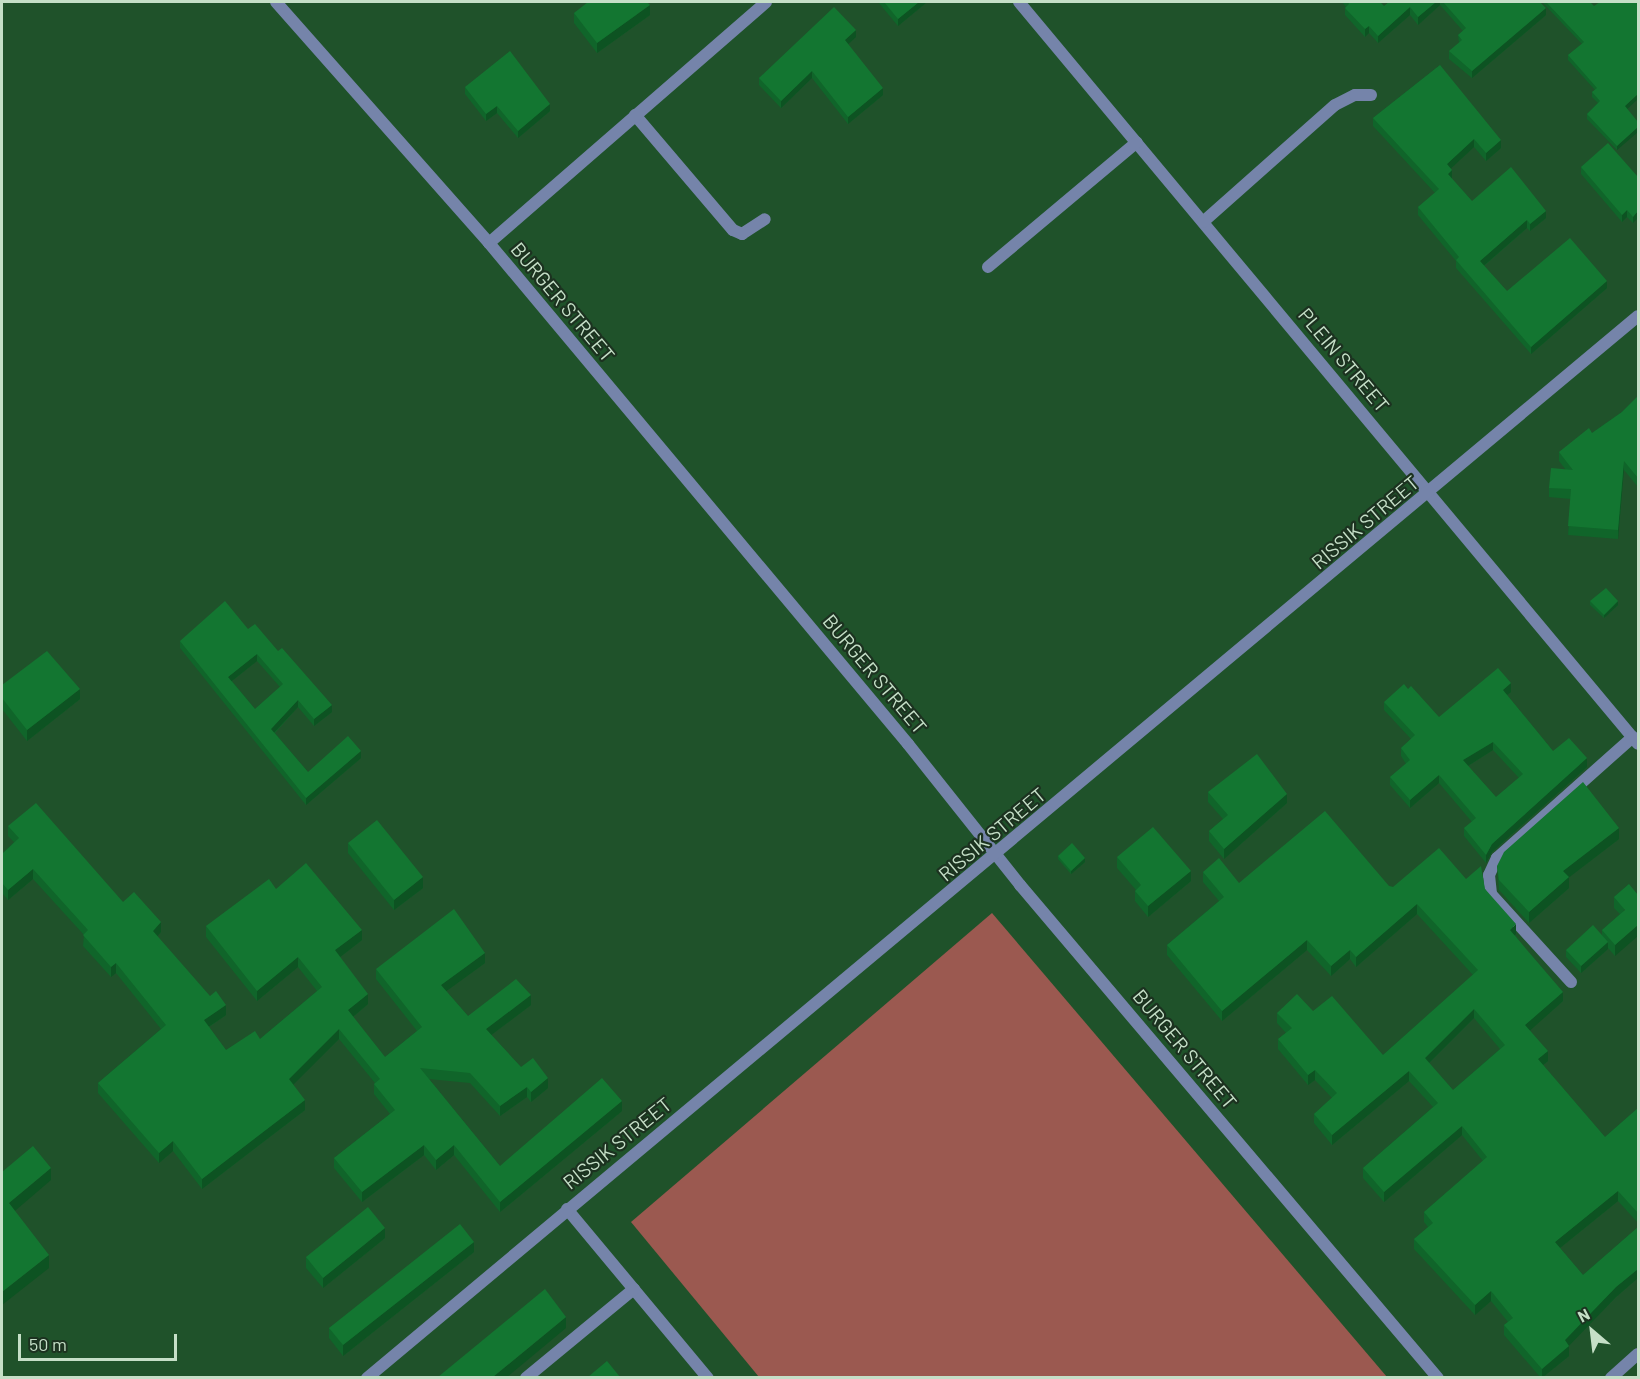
<!DOCTYPE html>
<html>
<head>
<meta charset="utf-8">
<style>
  body { margin:0 }
  #map { position:relative; width:1640px; height:1379px; overflow:hidden; background:#1f522a; font-family:Barlow,sans-serif }
  div>[style] { position:absolute }
  [style*='--x'] { left:calc(var(--x)*1px); top:calc(var(--y)*1px); width:calc(var(--w)*1px); rotate:calc(var(--a)*1deg) }
  .green>* { inset:0; background:#9b5950 }
  .street>* { height:12px; margin:-6px; padding:0 6px; transform-origin:6px; border-radius:6px; background:#7584aa }
  .wall>* { inset:0; background:#10652a }
  .shaded-wall>* { inset:0; background:#0d5322 }
  .building>* { inset:0; background:#137631 }
  span { translate:-50% -50%; white-space:nowrap; text-align:center; line-height:1.15; -webkit-text-stroke:4.5px #1c3220; paint-order:stroke }
  .street-label { font-size:20px; color:#c5dfc7 }
  .frame { position:absolute; inset:0; border:3px solid #c5dfc7; pointer-events:none }
  .north { position:absolute; left:1562px; top:1301px; width:60px; height:60px; -webkit-text-stroke:4px #1c3220; paint-order:stroke; rotate:332deg; font-size:16px; font-weight:700; line-height:24px; text-align:center; color:#c5dfc7 }
  .north::after { content:''; display:block; margin:auto; width:21px; height:27px; background:#c5dfc7; clip-path:polygon(50% 0,100% 100%,50% 72%,0 100%) }
  .scale { position:absolute; left:18px; top:1334px; width:159px; height:27px; box-sizing:border-box; border:3px solid #c5dfc7; border-top:0; padding-left:8px; font-size:18px; line-height:21px; white-space:nowrap; color:#c5dfc7; -webkit-text-stroke:4px #1c3220; paint-order:stroke }
</style>
</head>
<body>
<div id="map">
  <div class="green">
    <div style="clip-path:polygon(992px 913px,1387px 1377px,759px 1377px,631px 1222px)"></div>
  </div>
  <div class="street">
    <div style="--x:276;--y:2;--w:322;--a:48.5"></div>
    <div style="--x:489;--y:243;--w:653;--a:50.09"></div>
    <div style="--x:908;--y:744;--w:180;--a:51.5"></div>
    <div style="--x:1020;--y:885;--w:646;--a:49.71"></div>
    <div style="--x:1019;--y:2;--w:966;--a:50.16"></div>
    <div style="--x:635;--y:115;--w:151;--a:49.6"></div>
    <div style="--x:733;--y:230;--w:10;--a:24"></div>
    <div style="--x:742;--y:234;--w:27;--a:-33"></div>
    <div style="--x:1203;--y:222;--w:176;--a:-41.6"></div>
    <div style="--x:1335;--y:105;--w:22;--a:-27"></div>
    <div style="--x:1355;--y:95;--w:16;--a:0"></div>
    <div style="--x:489;--y:243;--w:367;--a:-41"></div>
    <div style="--x:988;--y:267;--w:194;--a:-40"></div>
    <div style="--x:1571;--y:982;--w:119;--a:-132.3"></div>
    <div style="--x:1491;--y:894;--w:19;--a:-96"></div>
    <div style="--x:1489;--y:875;--w:19;--a:-65"></div>
    <div style="--x:1497;--y:858;--w:182;--a:-41.7"></div>
    <div style="--x:567;--y:1209;--w:220;--a:50.2"></div>
    <div style="--x:367;--y:1378;--w:1656;--a:-39.88"></div>
    <div style="--x:526;--y:1378;--w:140;--a:-39.5"></div>
    <div style="--x:1611;--y:1378;--w:36;--a:-42"></div>
  </div>
  <div class="wall">
    <div style="clip-path:polygon(878px 2px,927px 2px,898px 26px)"></div>
    <div style="clip-path:polygon(1342px 2px,1380px 2px,1384px 6px,1389px 2px,1502px 2px,1503px 3px,1546px 15px,1472px 78px,1449px 59px,1449px 51px,1459px 43px,1458px 35px,1463px 31px,1440px 5px,1418px 25px,1410px 15px,1378px 43px,1369px 33px,1365px 37px,1345px 15px,1345px 8px,1346px 7px)"></div>
    <div style="clip-path:polygon(1542px 2px,1590px 2px,1627px 109px,1617px 150px,1587px 119px,1587px 114px,1598px 103px,1592px 97px,1592px 92px,1595px 90px,1568px 60px,1568px 55px,1582px 44px)"></div>
    <div style="clip-path:polygon(574px 13px,650px 15px,597px 53px,574px 23px)"></div>
    <div style="clip-path:polygon(856px 37px,848px 44px,883px 95px,848px 124px,812px 78px,781px 108px,759px 85px,759px 78px)"></div>
    <div style="clip-path:polygon(1440px 65px,1501px 148px,1486px 161px,1474px 147px,1451px 168px,1452px 179px,1472px 201px,1546px 218px,1530px 231px,1527px 228px,1484px 266px,1507px 291px,1607px 288px,1531px 354px,1456px 268px,1456px 261px,1418px 215px,1418px 207px,1435px 193px,1373px 126px,1373px 118px)"></div>
    <div style="clip-path:polygon(465px 87px,550px 111px,518px 138px,497px 113px,486px 121px,465px 94px)"></div>
    <div style="clip-path:polygon(1581px 167px,1638px 177px,1633px 223px,1627px 217px,1622px 222px,1581px 174px)"></div>
    <div style="clip-path:polygon(1638px 396px,1638px 487px,1624px 470px,1618px 539px,1568px 535px,1571px 499px,1549px 497px,1549px 488px,1566px 470px,1559px 461px,1559px 452px,1592px 433px,1622px 412px)"></div>
    <div style="clip-path:polygon(1590px 601px,1618px 605px,1604px 618px,1590px 605px)"></div>
    <div style="clip-path:polygon(evenodd,248px 629px,278px 651px,332px 712px,314px 726px,298px 707px,275px 733px,308px 772px,361px 758px,306px 805px,180px 648px,180px 641px,248px 629px,257px 661px,280px 687px,255px 709px,232px 681px,257px 661px)"></div>
    <div style="clip-path:polygon(2px 685px,80px 699px,27px 741px,2px 709px)"></div>
    <div style="clip-path:polygon(evenodd,1511px 692px,1507px 695px,1553px 751px,1587px 767px,1492px 852px,1486px 863px,1464px 836px,1464px 828px,1472px 822px,1439px 783px,1410px 808px,1390px 785px,1390px 777px,1406px 764px,1401px 756px,1401px 748px,1411px 739px,1384px 710px,1384px 702px,1439px 717px,1511px 692px,1493px 750px,1519px 778px,1496px 797px,1468px 766px,1493px 750px)"></div>
    <div style="clip-path:polygon(1208px 792px,1287px 803px,1224px 859px,1209px 841px,1209px 831px,1223px 819px,1208px 802px)"></div>
    <div style="clip-path:polygon(8px 826px,123px 902px,161px 932px,157px 936px,226px 1015px,209px 1027px,226px 1050px,260px 1039px,317px 991px,298px 967px,257px 1001px,206px 937px,206px 926px,276px 889px,362px 940px,340px 957px,368px 1004px,353px 1017px,385px 1057px,417px 1031px,376px 979px,376px 969px,485px 963px,446px 991px,468px 1016px,531px 1005px,491px 1035px,521px 1067px,548px 1088px,531px 1102px,527px 1097px,500px 1116px,470px 1083px,429px 1079px,500px 1166px,622px 1111px,500px 1212px,454px 1155px,436px 1170px,424px 1155px,362px 1202px,334px 1168px,334px 1158px,390px 1114px,374px 1094px,374px 1084px,375px 1083px,339px 1039px,293px 1084px,305px 1110px,202px 1189px,173px 1151px,159px 1163px,98px 1093px,98px 1083px,161px 1029px,116px 973px,111px 977px,83px 946px,84px 935px,33px 879px,8px 900px,2px 893px,2px 854px,14px 842px,8px 836px)"></div>
    <div style="clip-path:polygon(1619px 839px,1569px 877px,1569px 888px,1529px 923px,1499px 890px,1497px 866px)"></div>
    <div style="clip-path:polygon(348px 843px,423px 888px,394px 910px,348px 853px)"></div>
    <div style="clip-path:polygon(1058px 856px,1085px 862px,1071px 874px,1058px 859px)"></div>
    <div style="clip-path:polygon(1117px 857px,1191px 881px,1148px 917px,1135px 901px,1135px 891px,1136px 890px,1117px 868px)"></div>
    <div style="clip-path:polygon(evenodd,1203px 872px,1239px 883px,1389px 886px,1393px 887px,1466px 879px,1485px 889px,1516px 934px,1515px 935px,1563px 1001px,1530px 1030px,1548px 1061px,1543px 1065px,1605px 1137px,1638px 1108px,1638px 1223px,1618px 1201px,1560px 1248px,1583px 1275px,1638px 1227px,1638px 1278px,1616px 1297px,1569px 1345px,1569px 1356px,1543px 1377px,1540px 1377px,1504px 1335px,1504px 1325px,1508px 1322px,1491px 1301px,1475px 1315px,1414px 1249px,1414px 1239px,1428px 1227px,1424px 1222px,1424px 1212px,1483px 1161px,1462px 1135px,1384px 1202px,1363px 1178px,1363px 1168px,1433px 1107px,1409px 1081px,1332px 1145px,1314px 1123px,1314px 1114px,1332px 1098px,1315px 1080px,1308px 1085px,1278px 1049px,1278px 1039px,1286px 1033px,1277px 1023px,1277px 1013px,1313px 1011px,1383px 1055px,1473px 975px,1417px 914px,1356px 967px,1350px 959px,1331px 976px,1307px 950px,1222px 1021px,1167px 955px,1167px 945px,1219px 901px,1203px 882px,1203px 872px,1474px 1018px,1500px 1049px,1453px 1090px,1429px 1063px,1474px 1018px)"></div>
    <div style="clip-path:polygon(1629px 884px,1615px 956px,1608px 948px,1608px 949px,1581px 973px,1566px 957px,1566px 950px,1602px 935px,1602px 930px,1620px 914px,1614px 908px,1614px 897px)"></div>
    <div style="clip-path:polygon(385px 1238px,323px 1288px,306px 1268px,306px 1257px)"></div>
    <div style="clip-path:polygon(474px 1252px,343px 1356px,329px 1338px,329px 1328px)"></div>
  </div>
  <div class="shaded-wall">
    <div style="clip-path:polygon(919px 2px,927px 2px,898px 26px,898px 19px)"></div>
    <div style="clip-path:polygon(1436px 2px,1440px 2px,1440px 5px,1418px 25px,1418px 17px)"></div>
    <div style="clip-path:polygon(650px 5px,650px 15px,597px 53px,597px 43px)"></div>
    <div style="clip-path:polygon(1410px 7px,1410px 15px,1378px 43px,1378px 36px)"></div>
    <div style="clip-path:polygon(1546px 8px,1546px 15px,1472px 78px,1472px 71px)"></div>
    <div style="clip-path:polygon(1369px 26px,1369px 33px,1365px 37px,1365px 29px)"></div>
    <div style="clip-path:polygon(856px 30px,856px 37px,845px 47px,845px 40px)"></div>
    <div style="clip-path:polygon(812px 71px,812px 78px,781px 108px,781px 101px)"></div>
    <div style="clip-path:polygon(883px 88px,883px 95px,848px 124px,848px 117px)"></div>
    <div style="clip-path:polygon(1638px 94px,1638px 99px,1625px 111px,1625px 106px)"></div>
    <div style="clip-path:polygon(550px 104px,550px 111px,518px 138px,518px 131px)"></div>
    <div style="clip-path:polygon(497px 106px,497px 113px,486px 121px,486px 114px)"></div>
    <div style="clip-path:polygon(1638px 127px,1638px 132px,1617px 150px,1617px 146px)"></div>
    <div style="clip-path:polygon(1474px 139px,1474px 147px,1447px 172px,1447px 164px)"></div>
    <div style="clip-path:polygon(1501px 140px,1501px 148px,1486px 161px,1486px 153px)"></div>
    <div style="clip-path:polygon(1452px 170px,1452px 178px,1448px 182px,1448px 174px)"></div>
    <div style="clip-path:polygon(1627px 210px,1627px 217px,1622px 222px,1622px 215px)"></div>
    <div style="clip-path:polygon(1546px 211px,1546px 218px,1530px 231px,1530px 224px)"></div>
    <div style="clip-path:polygon(1638px 211px,1638px 218px,1633px 223px,1633px 217px)"></div>
    <div style="clip-path:polygon(1527px 220px,1527px 228px,1480px 269px,1480px 261px)"></div>
    <div style="clip-path:polygon(1607px 281px,1607px 288px,1531px 354px,1531px 347px)"></div>
    <div style="clip-path:polygon(1624px 461px,1624px 470px,1618px 539px,1618px 530px)"></div>
    <div style="clip-path:polygon(1618px 601px,1618px 605px,1604px 618px,1604px 615px)"></div>
    <div style="clip-path:polygon(257px 654px,257px 661px,228px 684px,228px 677px)"></div>
    <div style="clip-path:polygon(1511px 683px,1511px 692px,1503px 698px,1503px 690px)"></div>
    <div style="clip-path:polygon(80px 689px,80px 699px,27px 741px,27px 730px)"></div>
    <div style="clip-path:polygon(298px 700px,298px 707px,271px 736px,271px 729px)"></div>
    <div style="clip-path:polygon(332px 705px,332px 712px,314px 726px,314px 719px)"></div>
    <div style="clip-path:polygon(1493px 742px,1493px 750px,1463px 769px,1463px 760px)"></div>
    <div style="clip-path:polygon(361px 751px,361px 758px,306px 805px,306px 798px)"></div>
    <div style="clip-path:polygon(1587px 758px,1587px 767px,1492px 852px,1486px 863px,1486px 855px,1492px 844px)"></div>
    <div style="clip-path:polygon(1439px 775px,1439px 783px,1410px 808px,1410px 800px)"></div>
    <div style="clip-path:polygon(1287px 794px,1287px 803px,1224px 859px,1224px 849px)"></div>
    <div style="clip-path:polygon(1619px 828px,1619px 839px,1563px 882px,1563px 871px)"></div>
    <div style="clip-path:polygon(1085px 858px,1085px 862px,1071px 874px,1071px 871px)"></div>
    <div style="clip-path:polygon(33px 869px,33px 879px,8px 900px,8px 890px)"></div>
    <div style="clip-path:polygon(1191px 871px,1191px 881px,1148px 917px,1148px 906px)"></div>
    <div style="clip-path:polygon(423px 877px,423px 888px,394px 910px,394px 900px)"></div>
    <div style="clip-path:polygon(1569px 877px,1569px 888px,1529px 923px,1529px 912px)"></div>
    <div style="clip-path:polygon(1417px 904px,1417px 914px,1356px 967px,1356px 957px)"></div>
    <div style="clip-path:polygon(161px 922px,161px 932px,153px 941px,153px 931px)"></div>
    <div style="clip-path:polygon(1516px 924px,1516px 934px,1510px 940px,1510px 930px)"></div>
    <div style="clip-path:polygon(1638px 925px,1638px 936px,1615px 956px,1615px 945px)"></div>
    <div style="clip-path:polygon(362px 930px,362px 940px,335px 961px,335px 950px)"></div>
    <div style="clip-path:polygon(1307px 940px,1307px 950px,1222px 1021px,1222px 1011px)"></div>
    <div style="clip-path:polygon(1608px 942px,1608px 949px,1581px 973px,1581px 966px)"></div>
    <div style="clip-path:polygon(1350px 950px,1350px 959px,1331px 976px,1331px 966px)"></div>
    <div style="clip-path:polygon(485px 953px,485px 963px,441px 995px,441px 985px)"></div>
    <div style="clip-path:polygon(298px 957px,298px 967px,257px 1001px,257px 991px)"></div>
    <div style="clip-path:polygon(116px 963px,116px 973px,111px 977px,111px 967px)"></div>
    <div style="clip-path:polygon(1563px 992px,1563px 1001px,1525px 1035px,1525px 1025px)"></div>
    <div style="clip-path:polygon(368px 994px,368px 1004px,348px 1021px,348px 1010px)"></div>
    <div style="clip-path:polygon(531px 995px,531px 1005px,486px 1039px,486px 1029px)"></div>
    <div style="clip-path:polygon(226px 1005px,226px 1015px,204px 1030px,204px 1020px)"></div>
    <div style="clip-path:polygon(1474px 1009px,1474px 1018px,1425px 1067px,1425px 1058px)"></div>
    <div style="clip-path:polygon(339px 1029px,339px 1039px,289px 1089px,289px 1079px)"></div>
    <div style="clip-path:polygon(1548px 1051px,1548px 1061px,1538px 1069px,1538px 1059px)"></div>
    <div style="clip-path:polygon(1315px 1070px,1315px 1080px,1308px 1085px,1308px 1075px)"></div>
    <div style="clip-path:polygon(1409px 1071px,1409px 1081px,1332px 1145px,1332px 1135px)"></div>
    <div style="clip-path:polygon(548px 1078px,548px 1088px,531px 1102px,531px 1092px)"></div>
    <div style="clip-path:polygon(527px 1087px,527px 1097px,500px 1116px,500px 1106px)"></div>
    <div style="clip-path:polygon(305px 1100px,305px 1110px,202px 1189px,202px 1179px)"></div>
    <div style="clip-path:polygon(622px 1101px,622px 1111px,500px 1212px,500px 1202px)"></div>
    <div style="clip-path:polygon(1462px 1126px,1462px 1135px,1384px 1202px,1384px 1192px)"></div>
    <div style="clip-path:polygon(173px 1141px,173px 1151px,159px 1163px,159px 1153px)"></div>
    <div style="clip-path:polygon(424px 1145px,424px 1155px,362px 1202px,362px 1192px)"></div>
    <div style="clip-path:polygon(454px 1145px,454px 1155px,436px 1170px,436px 1160px)"></div>
    <div style="clip-path:polygon(51px 1168px,51px 1180px,9px 1216px,9px 1203px)"></div>
    <div style="clip-path:polygon(1618px 1191px,1618px 1201px,1555px 1252px,1555px 1242px)"></div>
    <div style="clip-path:polygon(385px 1228px,385px 1238px,323px 1288px,323px 1278px)"></div>
    <div style="clip-path:polygon(474px 1242px,474px 1252px,343px 1356px,343px 1345px)"></div>
    <div style="clip-path:polygon(49px 1255px,49px 1268px,2px 1305px,2px 1292px)"></div>
    <div style="clip-path:polygon(1638px 1269px,1638px 1278px,1616px 1297px,1565px 1350px,1569px 1346px,1569px 1356px,1543px 1377px,1542px 1377px,1542px 1369px,1565px 1340px,1616px 1287px)"></div>
    <div style="clip-path:polygon(1491px 1291px,1491px 1301px,1475px 1315px,1475px 1305px)"></div>
    <div style="clip-path:polygon(2px 1305px,3px 1305px,3px 1317px,2px 1318px)"></div>
    <div style="clip-path:polygon(566px 1317px,566px 1328px,507px 1377px,493px 1377px)"></div>
  </div>
  <div class="building">
    <div style="clip-path:polygon(588px 2px,647px 2px,650px 5px,597px 43px,574px 13px)"></div>
    <div style="clip-path:polygon(884px 2px,919px 2px,898px 19px)"></div>
    <div style="clip-path:polygon(1348px 2px,1380px 2px,1384px 6px,1389px 2px,1436px 2px,1418px 17px,1410px 7px,1378px 36px,1369px 26px,1365px 29px,1345px 8px,1349px 4px)"></div>
    <div style="clip-path:polygon(1443px 2px,1502px 2px,1503px 3px,1505px 2px,1540px 2px,1546px 8px,1472px 71px,1449px 51px,1462px 40px,1458px 35px,1466px 28px)"></div>
    <div style="clip-path:polygon(1546px 2px,1590px 2px,1594px 6px,1600px 2px,1638px 2px,1638px 94px,1625px 106px,1638px 122px,1638px 127px,1617px 146px,1587px 114px,1600px 101px,1592px 92px,1597px 88px,1568px 55px,1584px 42px)"></div>
    <div style="clip-path:polygon(834px 7px,856px 30px,845px 40px,883px 88px,848px 117px,812px 71px,781px 101px,759px 78px)"></div>
    <div style="clip-path:polygon(510px 51px,550px 104px,518px 131px,497px 106px,486px 114px,465px 87px)"></div>
    <div style="clip-path:polygon(1440px 65px,1501px 140px,1486px 153px,1474px 139px,1447px 164px,1452px 170px,1448px 174px,1472px 201px,1511px 167px,1546px 211px,1530px 224px,1527px 220px,1480px 261px,1507px 291px,1570px 238px,1607px 281px,1531px 347px,1456px 260px,1459px 257px,1418px 207px,1439px 189px,1373px 118px)"></div>
    <div style="clip-path:polygon(1608px 143px,1638px 177px,1638px 211px,1633px 217px,1627px 210px,1622px 215px,1581px 167px)"></div>
    <div style="clip-path:polygon(1638px 396px,1638px 478px,1624px 461px,1618px 530px,1568px 526px,1571px 489px,1549px 488px,1551px 468px,1573px 470px,1559px 452px,1589px 428px,1592px 433px,1622px 412px)"></div>
    <div style="clip-path:polygon(1606px 588px,1618px 601px,1604px 615px,1590px 601px)"></div>
    <div style="clip-path:polygon(evenodd,225px 601px,248px 629px,255px 624px,278px 651px,282px 648px,332px 705px,314px 719px,298px 700px,271px 729px,308px 772px,348px 736px,361px 751px,306px 798px,180px 641px,225px 601px,257px 654px,283px 684px,255px 709px,228px 677px,257px 654px)"></div>
    <div style="clip-path:polygon(47px 651px,80px 689px,27px 730px,2px 698px,2px 685px)"></div>
    <div style="clip-path:polygon(evenodd,1498px 668px,1511px 683px,1503px 690px,1553px 751px,1569px 738px,1587px 758px,1492px 844px,1486px 855px,1464px 828px,1476px 818px,1439px 775px,1410px 800px,1390px 777px,1410px 760px,1401px 748px,1415px 735px,1384px 702px,1404px 684px,1408px 689px,1411px 686px,1439px 717px,1498px 668px,1493px 742px,1523px 774px,1496px 797px,1463px 760px,1493px 742px)"></div>
    <div style="clip-path:polygon(1257px 754px,1287px 794px,1224px 849px,1209px 831px,1228px 815px,1208px 792px)"></div>
    <div style="clip-path:polygon(1583px 782px,1619px 828px,1563px 871px,1569px 877px,1529px 912px,1499px 880px,1497px 866px,1504px 852px)"></div>
    <div style="clip-path:polygon(36px 803px,123px 902px,134px 892px,161px 922px,153px 931px,210px 996px,216px 991px,226px 1005px,204px 1020px,226px 1050px,255px 1031px,260px 1039px,322px 987px,298px 957px,257px 991px,206px 926px,269px 879px,276px 889px,306px 863px,362px 930px,335px 950px,368px 994px,348px 1010px,385px 1057px,422px 1027px,376px 969px,454px 909px,485px 953px,441px 985px,468px 1016px,516px 979px,531px 995px,486px 1029px,521px 1067px,533px 1058px,548px 1078px,531px 1092px,527px 1087px,500px 1106px,470px 1073px,420px 1068px,500px 1166px,602px 1078px,622px 1101px,500px 1202px,454px 1145px,436px 1160px,424px 1145px,362px 1192px,334px 1158px,395px 1110px,374px 1084px,380px 1079px,339px 1029px,289px 1079px,305px 1100px,202px 1179px,173px 1141px,159px 1153px,98px 1083px,166px 1025px,116px 963px,111px 967px,83px 935px,88px 930px,33px 869px,8px 890px,2px 883px,2px 854px,19px 838px,8px 826px)"></div>
    <div style="clip-path:polygon(evenodd,1325px 811px,1389px 886px,1393px 887px,1439px 848px,1466px 879px,1481px 866px,1485px 889px,1516px 924px,1510px 930px,1563px 992px,1525px 1025px,1548px 1051px,1538px 1059px,1605px 1137px,1638px 1108px,1638px 1213px,1618px 1191px,1555px 1242px,1583px 1275px,1638px 1227px,1638px 1269px,1616px 1287px,1565px 1340px,1569px 1346px,1542px 1369px,1504px 1325px,1513px 1318px,1491px 1291px,1475px 1305px,1414px 1239px,1433px 1223px,1424px 1212px,1487px 1157px,1462px 1126px,1384px 1192px,1363px 1168px,1438px 1103px,1409px 1071px,1332px 1135px,1314px 1114px,1337px 1093px,1315px 1070px,1308px 1075px,1278px 1039px,1292px 1028px,1277px 1013px,1297px 994px,1313px 1011px,1332px 996px,1383px 1055px,1478px 970px,1417px 904px,1356px 957px,1350px 950px,1331px 966px,1307px 940px,1222px 1011px,1167px 945px,1224px 897px,1203px 872px,1219px 858px,1239px 883px,1325px 811px,1474px 1009px,1505px 1045px,1453px 1090px,1425px 1058px,1474px 1009px)"></div>
    <div style="clip-path:polygon(377px 820px,423px 877px,394px 900px,348px 843px)"></div>
    <div style="clip-path:polygon(1153px 827px,1191px 871px,1148px 906px,1135px 891px,1141px 885px,1117px 857px)"></div>
    <div style="clip-path:polygon(1072px 843px,1085px 858px,1071px 871px,1058px 856px)"></div>
    <div style="clip-path:polygon(1629px 884px,1638px 895px,1638px 925px,1615px 945px,1602px 930px,1625px 910px,1614px 897px)"></div>
    <div style="clip-path:polygon(1593px 925px,1608px 942px,1581px 966px,1566px 950px)"></div>
    <div style="clip-path:polygon(33px 1146px,51px 1168px,9px 1203px,49px 1255px,2px 1292px,2px 1172px)"></div>
    <div style="clip-path:polygon(368px 1207px,385px 1228px,323px 1278px,306px 1257px)"></div>
    <div style="clip-path:polygon(460px 1224px,474px 1242px,343px 1345px,329px 1328px)"></div>
    <div style="clip-path:polygon(545px 1289px,566px 1317px,493px 1377px,438px 1377px)"></div>
    <div style="clip-path:polygon(607px 1361px,620px 1377px,588px 1377px)"></div>
  </div>
  <div class="street-label">
    <span style="left:563px;top:302px;rotate:50deg">BURGER STREET</span>
    <span style="left:1344px;top:360px;rotate:50deg">PLEIN STREET</span>
    <span style="left:1365px;top:522px;rotate:-40deg">RISSIK STREET</span>
    <span style="left:875px;top:674px;rotate:50deg">BURGER STREET</span>
    <span style="left:992px;top:834px;rotate:-40deg">RISSIK STREET</span>
    <span style="left:1185px;top:1049px;rotate:50deg">BURGER STREET</span>
    <span style="left:617px;top:1143px;rotate:-39deg">RISSIK STREET</span>
  </div>
  <div class="frame"></div>
  <div class="north">N</div>
  <div class="scale">50 m</div>
</div>
</body>
</html>
